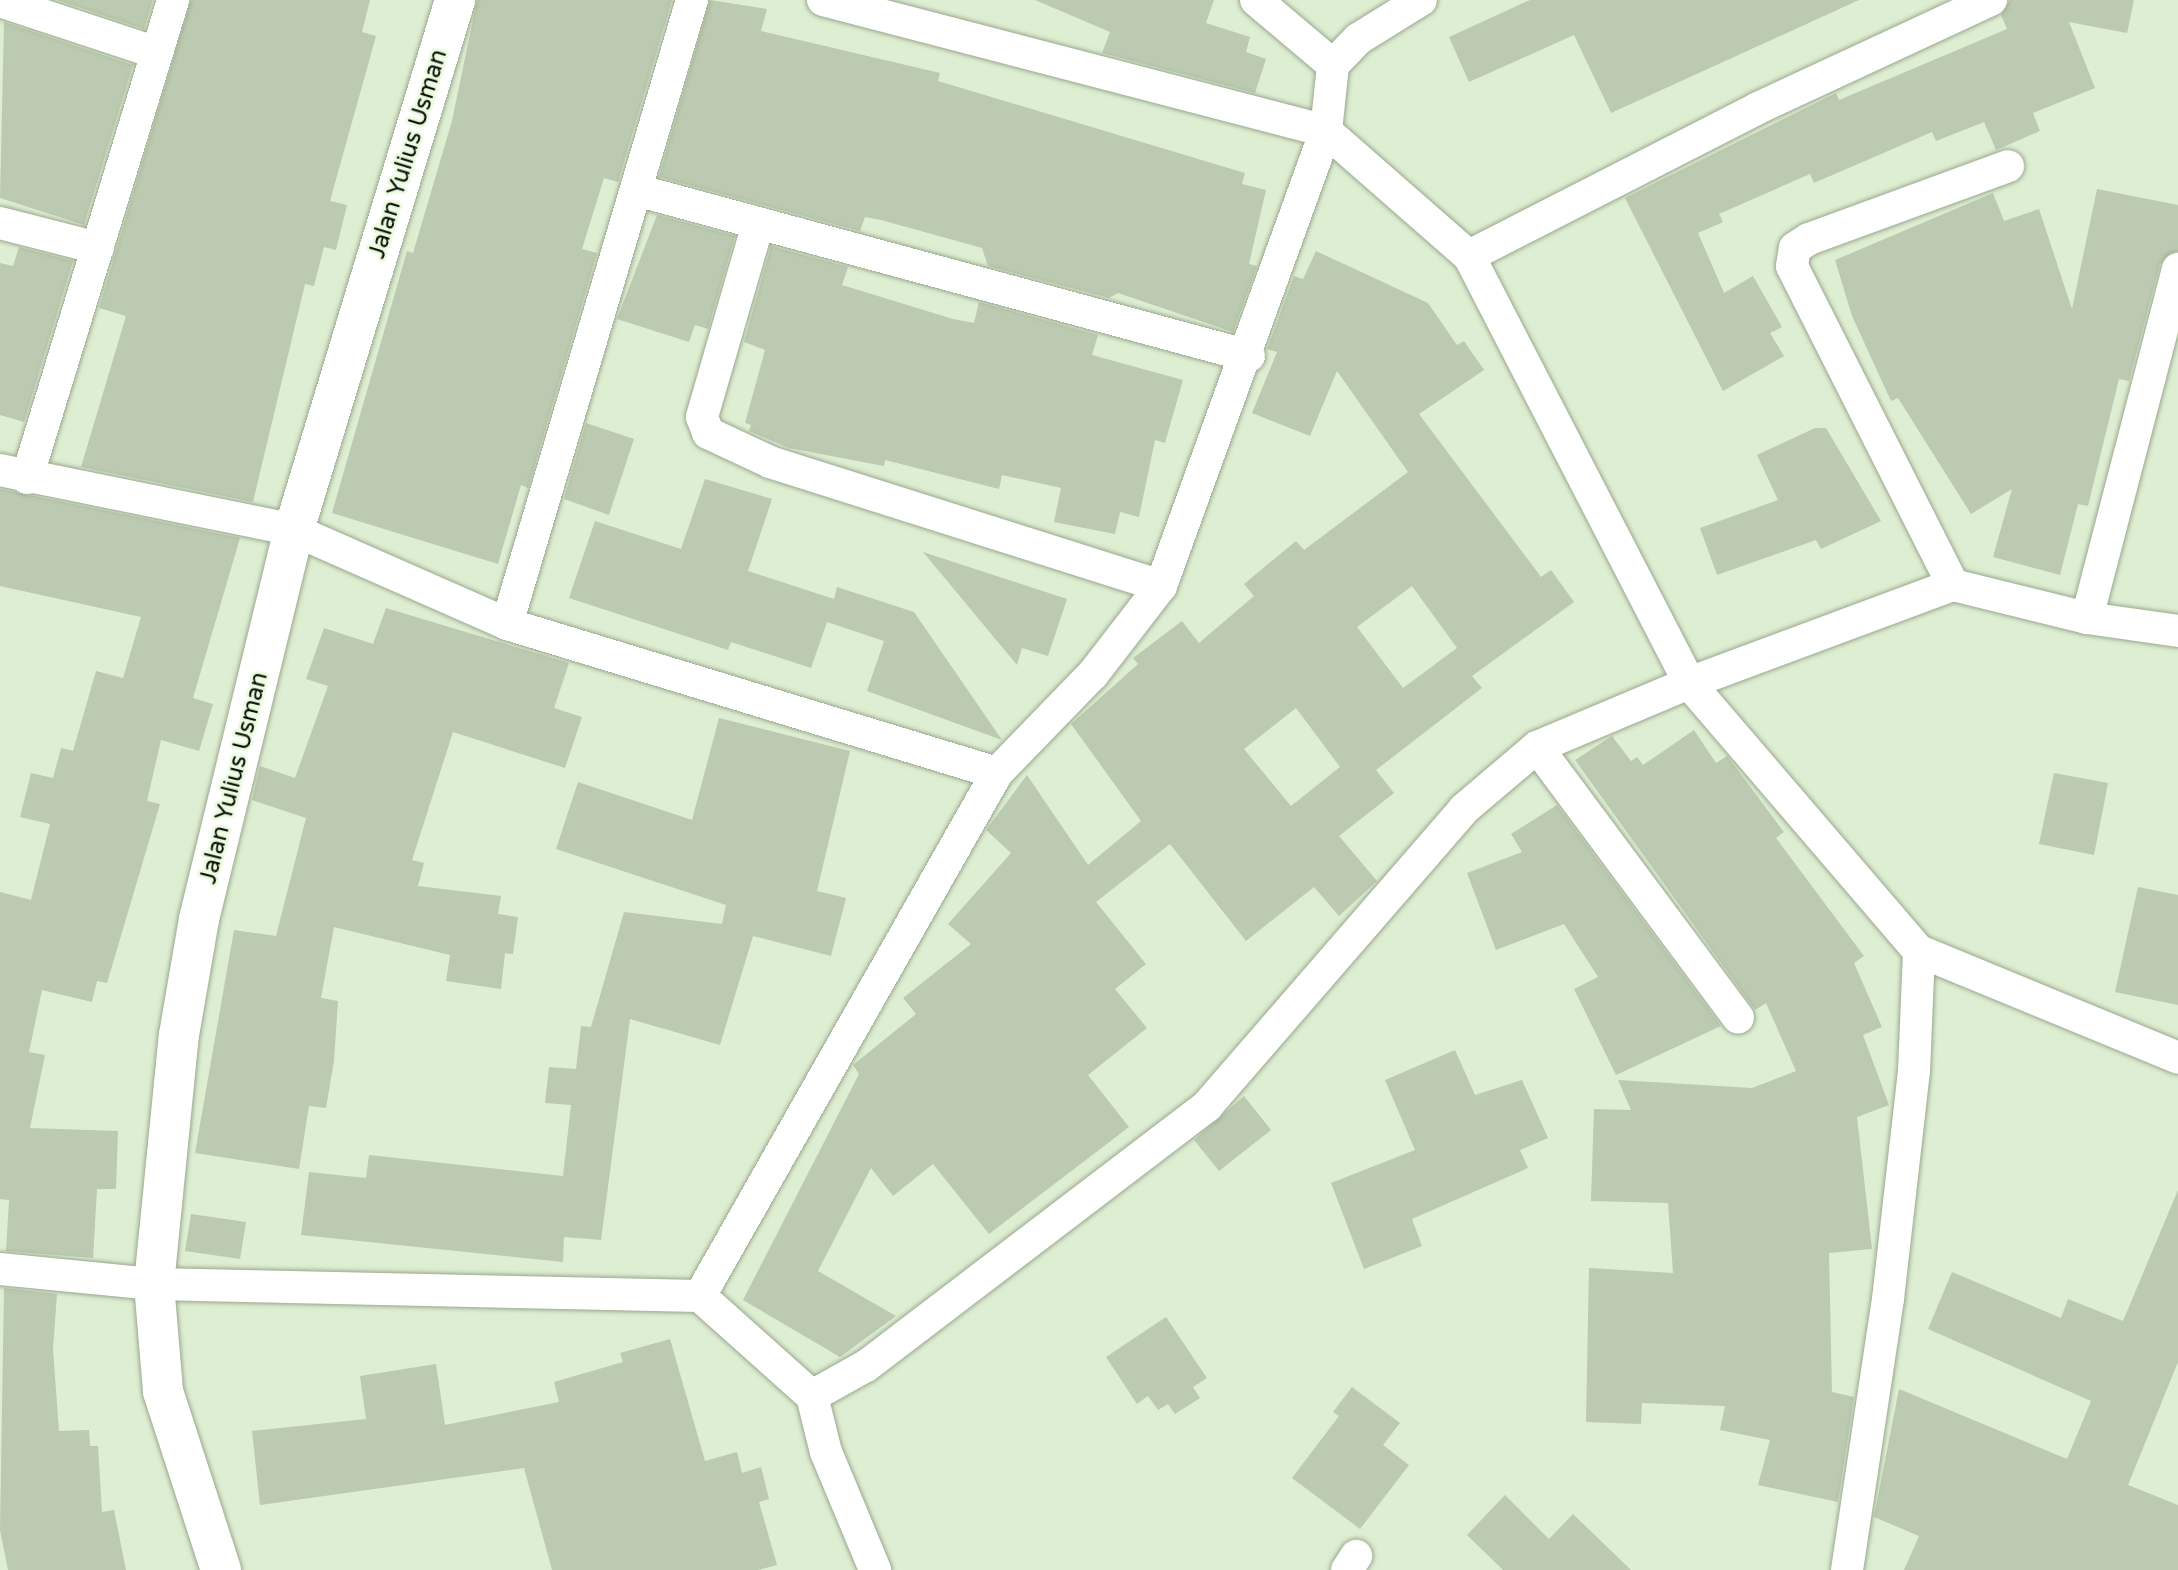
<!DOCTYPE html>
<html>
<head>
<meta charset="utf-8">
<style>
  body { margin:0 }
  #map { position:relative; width:2178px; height:1570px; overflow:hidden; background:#deeed2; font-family:"Varela Round",sans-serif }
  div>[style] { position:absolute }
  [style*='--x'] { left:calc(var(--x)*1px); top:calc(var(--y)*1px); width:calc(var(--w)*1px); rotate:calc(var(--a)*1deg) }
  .building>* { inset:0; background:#bbcab0 }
  .roads { filter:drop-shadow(0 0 2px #99a88e) drop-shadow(0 0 2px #99a88e) }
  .minor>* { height:32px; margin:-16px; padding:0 16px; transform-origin:16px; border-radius:16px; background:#fff }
  .tertiary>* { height:40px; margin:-20px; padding:0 20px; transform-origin:20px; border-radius:20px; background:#fff }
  span { translate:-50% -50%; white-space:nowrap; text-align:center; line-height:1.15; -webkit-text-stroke:6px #ebfbdf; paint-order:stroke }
  .street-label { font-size:24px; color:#090e06 }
</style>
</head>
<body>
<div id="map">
  <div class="building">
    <div style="clip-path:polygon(57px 0,153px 0,144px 29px)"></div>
    <div style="clip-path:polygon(191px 0,370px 0,362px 32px,376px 36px,330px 201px,347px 205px,336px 250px,324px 247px,314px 286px,305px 284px,253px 502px,81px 467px,126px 316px,99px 308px)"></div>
    <div style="clip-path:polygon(477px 0,672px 0,618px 182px,604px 178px,582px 249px,597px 253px,528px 488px,521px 485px,498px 564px,332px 513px,407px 251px,413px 253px,452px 121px)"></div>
    <div style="clip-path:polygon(710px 0,767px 9px,761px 31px,940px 73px,938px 81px,1245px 173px,1242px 184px,1266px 190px,1249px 264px,1257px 266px,1233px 332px,1118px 293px,1109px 298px,988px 266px,982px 248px,881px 220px,865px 217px,860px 231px,659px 177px)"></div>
    <div style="clip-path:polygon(1035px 0,1214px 0,1206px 23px,1250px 37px,1246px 52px,1266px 59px,1255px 93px,1102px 53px,1110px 32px)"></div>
    <div style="clip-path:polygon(1530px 0,1859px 0,1611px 113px,1574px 35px,1469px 82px,1449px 37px)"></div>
    <div style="clip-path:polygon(2010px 0,2134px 0,2127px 33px,2069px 22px,2095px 88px,2033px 113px,2040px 131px,1996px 150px,1984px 122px,1936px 141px,1932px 132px,1814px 183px,1810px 174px,1719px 214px,1723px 222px,1698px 233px,1724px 293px,1753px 276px,1782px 327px,1770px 333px,1784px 356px,1723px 391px,1625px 198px,1836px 93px,1839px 100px,2007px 29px,2001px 15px)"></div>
    <div style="clip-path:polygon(4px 22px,133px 65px,84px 225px,0 198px)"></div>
    <div style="clip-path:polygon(2097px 189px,2178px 205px,2178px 251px,2160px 264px,2129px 381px,2119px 379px,2088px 506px,2078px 504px,2060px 575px,1993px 557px,2012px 489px,1971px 514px,1898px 398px,1891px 401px,1852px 316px,1835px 260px,1993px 193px,2004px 221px,2039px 209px,2072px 309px)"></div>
    <div style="clip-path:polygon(657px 215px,735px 236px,708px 329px,695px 325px,689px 342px,617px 319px)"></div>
    <div style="clip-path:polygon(771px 246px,848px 267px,842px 285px,953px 319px,974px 323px,979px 302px,1098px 335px,1092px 355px,1183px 380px,1165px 443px,1155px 440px,1139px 517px,1120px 512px,1115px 534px,1054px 522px,1061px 488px,1002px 475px,999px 489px,885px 460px,884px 466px,789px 448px,749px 431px,751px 425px,745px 423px,765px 350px,744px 342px)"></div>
    <div style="clip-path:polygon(19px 247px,73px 261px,24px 422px,0 415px,0 263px,13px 266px)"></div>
    <div style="clip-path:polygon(evenodd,1316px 251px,1428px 303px,1457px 345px,1464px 341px,1484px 370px,1419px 414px,1541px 577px,1551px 570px,1574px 602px,1472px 676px,1482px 688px,1376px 770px,1394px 793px,1339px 836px,1377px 881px,1339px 916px,1314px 887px,1246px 941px,1170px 844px,1096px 902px,1146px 964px,1115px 989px,1147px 1028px,1088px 1075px,1129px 1127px,989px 1234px,933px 1164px,893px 1196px,871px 1168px,818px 1271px,896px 1316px,840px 1357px,743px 1300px,859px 1074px,853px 1065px,916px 1014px,903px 998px,971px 944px,948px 924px,1011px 853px,986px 830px,1027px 775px,1088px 865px,1141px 821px,1071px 724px,1138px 664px,1133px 658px,1182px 621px,1199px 643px,1254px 596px,1244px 584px,1296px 541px,1304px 550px,1408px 472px,1337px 371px,1310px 436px,1252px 413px,1277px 352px,1267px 349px,1294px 276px,1303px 279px,1316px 251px,1412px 586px,1457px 648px,1403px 688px,1357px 627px,1412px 586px,1316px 251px,1296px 708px,1340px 767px,1291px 806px,1244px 749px,1296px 708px)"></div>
    <div style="clip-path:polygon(586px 423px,634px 439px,609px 515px,564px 499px)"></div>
    <div style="clip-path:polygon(1815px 428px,1826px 428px,1881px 521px,1821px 549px,1816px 540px,1717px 575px,1700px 528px,1778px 500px,1757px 455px)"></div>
    <div style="clip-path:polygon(705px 479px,772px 499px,748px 571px,834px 599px,837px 587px,914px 612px,1002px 740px,867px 691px,884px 641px,827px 622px,811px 668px,731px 642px,728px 650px,569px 598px,595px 521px,681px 549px)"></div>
    <div style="clip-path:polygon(0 489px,240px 538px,193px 698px,213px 704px,199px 751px,161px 740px,147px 801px,160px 804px,107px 983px,97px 981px,92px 1002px,42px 990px,29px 1052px,45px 1055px,30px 1128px,118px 1131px,116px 1189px,97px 1189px,93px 1258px,6px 1251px,9px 1200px,0 1199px,0 892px,31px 900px,50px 824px,20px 817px,31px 773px,53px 778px,61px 748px,73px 751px,96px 671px,123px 678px,141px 617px,0 586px)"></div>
    <div style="clip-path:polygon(923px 552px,1067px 599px,1048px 656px,1022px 648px,1017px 665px)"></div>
    <div style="clip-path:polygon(386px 608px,569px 663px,554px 708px,582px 717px,565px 768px,453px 732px,412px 860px,424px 863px,418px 886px,501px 896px,498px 914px,518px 917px,513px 954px,505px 953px,501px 989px,446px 981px,450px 955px,334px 927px,321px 998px,338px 1001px,334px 1061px,326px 1108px,309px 1106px,299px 1169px,195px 1153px,234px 930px,276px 936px,306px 818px,252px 800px,260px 766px,295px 778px,328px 686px,306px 679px,324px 628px,373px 644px)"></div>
    <div style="clip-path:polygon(719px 718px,850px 751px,817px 891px,846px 898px,831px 956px,753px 936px,720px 1045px,630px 1019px,601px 1240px,564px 1237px,563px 1262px,301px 1235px,309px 1172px,366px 1178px,369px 1155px,563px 1176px,571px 1105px,545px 1103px,549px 1067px,576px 1069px,581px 1026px,591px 1027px,624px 912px,722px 924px,726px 905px,556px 849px,578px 782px,692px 820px)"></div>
    <div style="clip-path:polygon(1694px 730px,1716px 763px,1727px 756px,1731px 761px,1784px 832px,1776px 838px,1864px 956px,1854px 963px,1882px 1027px,1863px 1035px,1889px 1105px,1857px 1117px,1872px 1249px,1829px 1253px,1832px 1392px,1854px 1397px,1838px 1502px,1758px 1485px,1770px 1440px,1720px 1430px,1725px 1406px,1642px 1403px,1641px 1424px,1586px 1422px,1589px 1268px,1673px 1273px,1668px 1203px,1591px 1201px,1594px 1109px,1631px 1110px,1618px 1080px,1752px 1088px,1796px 1071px,1766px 1003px,1755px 1010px,1575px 760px,1612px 736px,1631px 761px,1637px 757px,1643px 765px)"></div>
    <div style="clip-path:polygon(2054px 773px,2108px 783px,2094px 855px,2039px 844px)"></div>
    <div style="clip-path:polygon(1557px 805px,1721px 1026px,1616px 1075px,1574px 989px,1598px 977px,1564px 924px,1496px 950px,1467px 873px,1522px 852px,1511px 834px)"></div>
    <div style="clip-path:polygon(2138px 887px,2178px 895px,2178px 1005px,2115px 992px)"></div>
    <div style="clip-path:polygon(1455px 1050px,1475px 1095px,1522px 1080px,1548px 1138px,1520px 1150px,1528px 1168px,1412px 1219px,1422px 1246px,1364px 1269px,1331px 1183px,1415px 1150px,1385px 1080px)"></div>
    <div style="clip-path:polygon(1244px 1096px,1271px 1130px,1219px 1171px,1194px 1140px)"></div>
    <div style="clip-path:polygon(2178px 1190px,2178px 1362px,2128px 1485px,2178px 1505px,2178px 1570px,1904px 1570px,1919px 1536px,1874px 1517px,1899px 1389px,2067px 1459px,2091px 1401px,1928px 1329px,1952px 1272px,2061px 1318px,2068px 1299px,2123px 1321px)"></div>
    <div style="clip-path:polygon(191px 1214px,246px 1222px,240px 1259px,185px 1251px)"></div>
    <div style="clip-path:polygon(4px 1288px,57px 1294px,53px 1349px,59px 1431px,89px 1430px,90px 1446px,98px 1446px,102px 1512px,114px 1510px,126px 1570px,8px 1570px,0 1530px)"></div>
    <div style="clip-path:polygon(1166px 1317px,1207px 1378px,1193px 1387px,1200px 1398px,1175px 1414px,1168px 1404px,1158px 1410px,1148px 1396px,1137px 1404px,1106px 1357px)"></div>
    <div style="clip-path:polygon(670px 1339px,705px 1461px,737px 1452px,742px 1473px,761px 1467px,769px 1499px,759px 1502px,777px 1565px,758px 1570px,552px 1570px,524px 1468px,260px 1505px,252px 1431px,366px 1419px,360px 1376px,436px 1364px,445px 1425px,559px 1402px,554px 1382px,623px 1362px,620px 1353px)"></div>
    <div style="clip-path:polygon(1352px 1387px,1400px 1423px,1383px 1445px,1409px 1465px,1360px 1529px,1292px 1478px,1339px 1416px,1333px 1412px)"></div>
    <div style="clip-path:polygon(1505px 1495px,1549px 1539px,1573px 1514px,1631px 1570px,1503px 1570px,1467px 1535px)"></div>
  </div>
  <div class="roads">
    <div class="minor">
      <div style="--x:823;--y:0;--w:520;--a:14.6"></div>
      <div style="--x:1326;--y:131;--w:190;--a:41.2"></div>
      <div style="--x:1469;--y:256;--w:480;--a:62.7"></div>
      <div style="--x:1689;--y:683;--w:353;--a:49.4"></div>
      <div style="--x:1919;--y:951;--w:280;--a:22.4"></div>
      <div style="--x:1256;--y:0;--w:101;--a:40.2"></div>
      <div style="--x:0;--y:1;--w:165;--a:18.3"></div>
      <div style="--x:636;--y:190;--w:635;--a:15.15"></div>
      <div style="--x:0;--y:223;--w:101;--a:14.3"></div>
      <div style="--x:758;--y:224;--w:201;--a:106.2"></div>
      <div style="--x:702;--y:417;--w:17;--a:69"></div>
      <div style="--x:708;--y:433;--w:68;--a:25.1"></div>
      <div style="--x:770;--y:462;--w:410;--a:17.6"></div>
      <div style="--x:1469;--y:256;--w:325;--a:-27.1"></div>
      <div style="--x:1758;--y:108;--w:257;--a:-24.9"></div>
      <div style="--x:0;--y:470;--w:300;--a:11.5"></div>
      <div style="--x:294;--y:530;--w:233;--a:23.8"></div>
      <div style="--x:507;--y:624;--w:512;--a:16.91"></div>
      <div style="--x:27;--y:478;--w:500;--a:-73"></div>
      <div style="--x:1953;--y:585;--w:357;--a:-116.8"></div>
      <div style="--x:1792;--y:266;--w:18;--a:-81"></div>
      <div style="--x:1795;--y:248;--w:17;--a:-33"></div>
      <div style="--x:1809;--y:239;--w:212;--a:-20.1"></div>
      <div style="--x:2087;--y:618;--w:361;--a:-75.4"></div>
      <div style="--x:507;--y:624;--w:651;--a:-73.49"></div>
      <div style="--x:1537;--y:747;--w:337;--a:53.4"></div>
      <div style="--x:0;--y:1269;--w:155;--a:5.6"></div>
      <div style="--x:154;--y:1284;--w:546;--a:1.26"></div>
      <div style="--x:700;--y:1296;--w:150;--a:41.8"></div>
      <div style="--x:812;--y:1396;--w:62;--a:-29.1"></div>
      <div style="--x:866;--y:1366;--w:429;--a:-37.3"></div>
      <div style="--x:1207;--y:1106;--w:393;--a:-49.1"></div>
      <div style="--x:1464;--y:809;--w:96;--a:-40.3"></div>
      <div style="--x:1537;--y:747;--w:165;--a:-22.8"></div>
      <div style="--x:1689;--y:683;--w:282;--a:-20.4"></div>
      <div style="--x:1953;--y:585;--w:138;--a:13.8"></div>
      <div style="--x:2087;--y:618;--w:92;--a:8.1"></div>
      <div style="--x:700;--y:1296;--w:601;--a:-60.41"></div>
      <div style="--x:997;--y:773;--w:138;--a:-45.9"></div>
      <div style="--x:1093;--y:674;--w:111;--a:-52.3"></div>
      <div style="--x:1161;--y:586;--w:484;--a:-70.1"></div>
      <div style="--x:1326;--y:131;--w:66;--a:-83.9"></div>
      <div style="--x:1333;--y:65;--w:36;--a:-46"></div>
      <div style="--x:1358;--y:39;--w:74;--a:-31.8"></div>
      <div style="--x:812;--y:1396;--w:58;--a:76"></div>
      <div style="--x:826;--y:1452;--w:128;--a:67.4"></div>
      <div style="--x:1347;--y:1570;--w:17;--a:-57"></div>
      <div style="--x:1847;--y:1570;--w:274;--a:-81.4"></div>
      <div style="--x:1888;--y:1299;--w:229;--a:-83.5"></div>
      <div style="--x:1914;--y:1071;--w:120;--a:-87.6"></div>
    </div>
    <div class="tertiary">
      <div style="--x:221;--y:1570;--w:188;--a:-108"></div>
      <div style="--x:163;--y:1391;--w:107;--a:-94.8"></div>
      <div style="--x:154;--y:1284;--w:250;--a:-84.3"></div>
      <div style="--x:179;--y:1035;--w:118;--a:-80.2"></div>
      <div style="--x:199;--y:919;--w:400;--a:-76.3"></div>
      <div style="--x:294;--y:530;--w:554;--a:-73.1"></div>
    </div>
  </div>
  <div class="street-label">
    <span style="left:408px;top:154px;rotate:-73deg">Jalan Yulius Usman</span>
    <span style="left:234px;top:778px;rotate:-76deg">Jalan Yulius Usman</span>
  </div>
</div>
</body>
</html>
